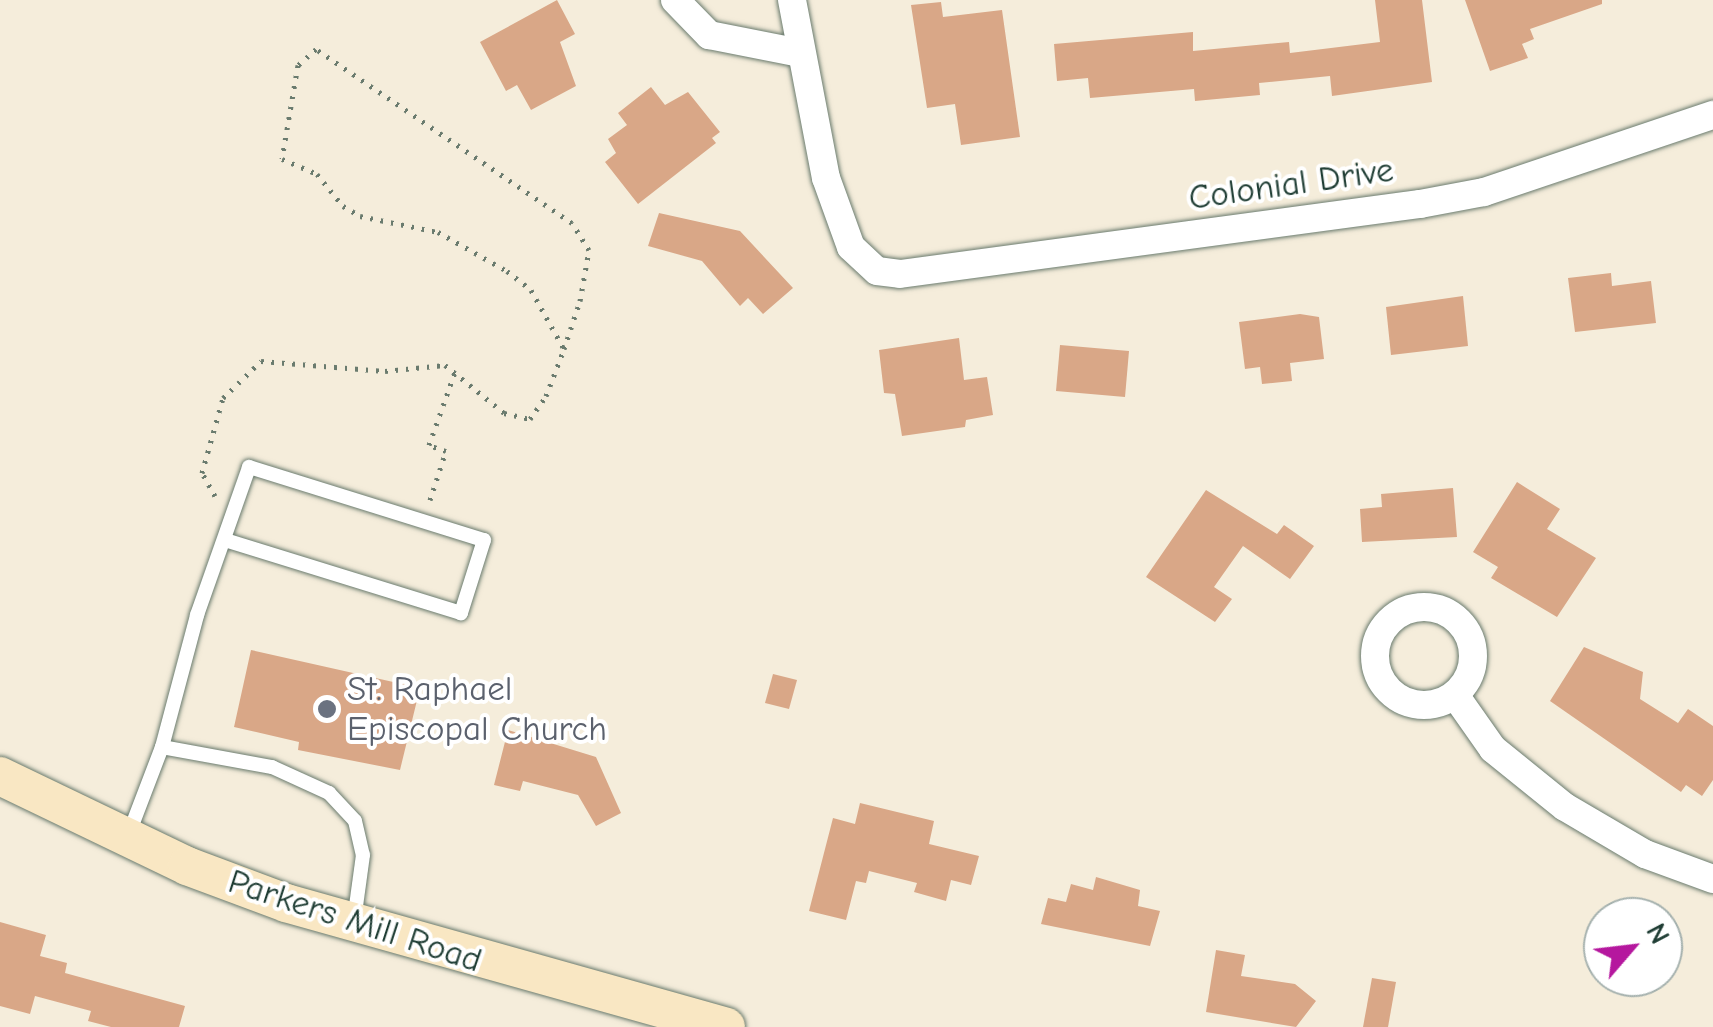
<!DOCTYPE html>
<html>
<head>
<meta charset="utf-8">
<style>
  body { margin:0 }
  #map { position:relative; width:1713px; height:1027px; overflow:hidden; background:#f5eddb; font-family:"Comic Neue",sans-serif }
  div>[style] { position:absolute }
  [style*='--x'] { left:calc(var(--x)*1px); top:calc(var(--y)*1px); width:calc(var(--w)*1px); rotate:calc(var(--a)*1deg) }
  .building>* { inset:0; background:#d9a787 }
  .path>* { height:5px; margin-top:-2.5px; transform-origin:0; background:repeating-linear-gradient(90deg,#6a7b6e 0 2.5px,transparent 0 10.5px) }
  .roads { filter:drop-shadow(0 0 2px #6a7b6e) drop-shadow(0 0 2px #6a7b6e) }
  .lane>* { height:14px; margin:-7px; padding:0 7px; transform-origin:7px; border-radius:7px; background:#fff }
  .street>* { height:28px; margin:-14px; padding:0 14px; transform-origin:14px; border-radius:14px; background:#fff }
  .street>.ring { margin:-14px; padding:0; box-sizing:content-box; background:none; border:28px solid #fff; border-radius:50% }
  .secondary>* { height:38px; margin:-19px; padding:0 19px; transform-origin:19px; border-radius:19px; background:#f9e7c3 }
  .dots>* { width:28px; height:28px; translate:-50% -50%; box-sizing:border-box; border:5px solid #fff; border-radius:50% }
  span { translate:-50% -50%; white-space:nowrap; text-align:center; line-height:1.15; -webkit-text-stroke:8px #fff; paint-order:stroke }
  .street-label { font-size:35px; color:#1f3d34 }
  .worship-label { font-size:35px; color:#5b616d }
  .left { translate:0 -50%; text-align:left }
  .north { position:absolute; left:1583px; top:897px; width:100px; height:100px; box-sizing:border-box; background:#fff; border:2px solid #a5b1ae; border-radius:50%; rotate:62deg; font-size:28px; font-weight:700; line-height:40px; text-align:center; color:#1f3d34 }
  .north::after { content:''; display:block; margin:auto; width:35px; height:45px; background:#b5179e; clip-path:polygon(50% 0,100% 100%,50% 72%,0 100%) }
</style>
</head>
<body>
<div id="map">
  <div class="building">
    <div style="clip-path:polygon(557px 0,575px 34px,560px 42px,576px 86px,531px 110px,517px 85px,506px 91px,480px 42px)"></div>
    <div style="clip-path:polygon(1375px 0,1422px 0,1432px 82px,1332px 96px,1330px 76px,1259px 83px,1260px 95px,1195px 101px,1194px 89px,1090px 98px,1088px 78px,1057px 81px,1054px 44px,1193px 32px,1193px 51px,1289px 42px,1290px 53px,1380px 42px)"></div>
    <div style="clip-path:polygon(1465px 0,1602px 0,1602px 4px,1530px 29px,1534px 39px,1522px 44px,1528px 58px,1490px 71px)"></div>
    <div style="clip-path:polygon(941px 2px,943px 17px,1002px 10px,1020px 137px,961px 145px,955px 104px,927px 108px,911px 5px)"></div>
    <div style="clip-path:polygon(651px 87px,665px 105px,688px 92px,720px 132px,712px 138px,716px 143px,638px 204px,605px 162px,616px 153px,608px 139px,627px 125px,618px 113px)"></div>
    <div style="clip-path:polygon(659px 213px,740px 231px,793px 288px,763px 314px,748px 298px,740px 306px,702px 261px,648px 246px)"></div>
    <div style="clip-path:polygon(1611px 273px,1612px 286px,1651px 281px,1656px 323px,1575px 332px,1568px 278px)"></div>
    <div style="clip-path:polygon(1463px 296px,1468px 346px,1391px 355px,1386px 307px)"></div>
    <div style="clip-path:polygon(1300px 314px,1319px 317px,1324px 359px,1290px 363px,1292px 381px,1262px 384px,1260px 367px,1245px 369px,1239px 322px)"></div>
    <div style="clip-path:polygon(959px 338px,964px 380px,987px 377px,993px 415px,966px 420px,965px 427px,902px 436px,895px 394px,884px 393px,879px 350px)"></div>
    <div style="clip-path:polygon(1060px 345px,1129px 351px,1125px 397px,1056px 391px)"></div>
    <div style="clip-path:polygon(1517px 482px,1560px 509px,1547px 529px,1596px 558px,1557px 617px,1491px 578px,1498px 567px,1473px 552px)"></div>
    <div style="clip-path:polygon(1453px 488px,1457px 537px,1362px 542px,1360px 509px,1382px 507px,1381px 494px)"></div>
    <div style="clip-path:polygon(1206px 490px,1277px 534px,1284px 525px,1314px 546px,1290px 579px,1243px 546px,1214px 587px,1232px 599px,1215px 622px,1146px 577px)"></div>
    <div style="clip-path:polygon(1584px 647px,1643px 672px,1640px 699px,1678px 723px,1688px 709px,1713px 726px,1713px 780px,1702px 796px,1686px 785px,1681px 792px,1550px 701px)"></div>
    <div style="clip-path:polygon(251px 650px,420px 688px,400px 770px,298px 750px,299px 742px,234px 727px)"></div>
    <div style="clip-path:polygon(773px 674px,797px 680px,789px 709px,765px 703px)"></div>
    <div style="clip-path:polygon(508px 730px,596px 757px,621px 813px,596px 826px,578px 795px,523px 781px,520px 791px,494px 785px)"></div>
    <div style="clip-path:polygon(860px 803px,934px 821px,929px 844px,979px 856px,971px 885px,951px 880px,946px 901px,914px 892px,917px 883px,869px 871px,866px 883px,856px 881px,846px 920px,809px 911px,833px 818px,855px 824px)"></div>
    <div style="clip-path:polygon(1096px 877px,1140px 890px,1138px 906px,1160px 911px,1150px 946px,1041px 924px,1048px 898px,1066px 902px,1071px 884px,1093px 890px)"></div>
    <div style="clip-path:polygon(0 922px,46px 935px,40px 956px,67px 963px,65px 973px,185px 1006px,179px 1027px,111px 1027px,88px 1021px,91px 1011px,35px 996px,30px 1014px,0 1006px)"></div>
    <div style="clip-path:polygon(1216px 950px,1245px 955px,1241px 976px,1295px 984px,1316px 1001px,1296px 1027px,1206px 1012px)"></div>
    <div style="clip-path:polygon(1372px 978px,1396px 982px,1388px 1027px,1363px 1027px)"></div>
  </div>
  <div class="path">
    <div style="--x:215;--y:496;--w:26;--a:-119"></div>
    <div style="--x:202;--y:473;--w:78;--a:-74.4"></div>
    <div style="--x:223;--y:398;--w:53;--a:-44.2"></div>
    <div style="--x:261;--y:361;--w:124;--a:4.6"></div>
    <div style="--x:385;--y:371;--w:60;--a:-5.7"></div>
    <div style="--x:445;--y:365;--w:76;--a:39.1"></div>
    <div style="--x:504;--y:413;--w:27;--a:13"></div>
    <div style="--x:530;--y:419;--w:28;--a:-55"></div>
    <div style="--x:546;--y:396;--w:50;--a:-69"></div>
    <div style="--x:564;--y:349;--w:51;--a:-71.6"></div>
    <div style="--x:580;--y:301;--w:52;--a:-80"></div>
    <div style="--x:589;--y:250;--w:32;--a:-122"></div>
    <div style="--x:572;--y:223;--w:310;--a:-145.8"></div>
    <div style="--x:316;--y:49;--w:24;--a:138"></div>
    <div style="--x:298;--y:65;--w:95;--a:99.7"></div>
    <div style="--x:282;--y:159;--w:38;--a:23"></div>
    <div style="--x:317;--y:174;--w:41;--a:50.9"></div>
    <div style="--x:343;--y:206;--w:20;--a:30"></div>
    <div style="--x:360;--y:216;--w:80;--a:11.6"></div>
    <div style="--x:438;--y:232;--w:79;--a:29.5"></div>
    <div style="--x:507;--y:271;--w:31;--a:38"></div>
    <div style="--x:531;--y:290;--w:68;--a:60.8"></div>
    <div style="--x:430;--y:500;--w:52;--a:-71.9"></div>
    <div style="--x:446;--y:451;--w:18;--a:-161"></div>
    <div style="--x:429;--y:445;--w:77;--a:-70.4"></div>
  </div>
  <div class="roads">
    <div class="lane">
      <div style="--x:162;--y:747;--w:112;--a:10.3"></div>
      <div style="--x:272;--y:767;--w:63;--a:24.5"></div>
      <div style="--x:329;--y:793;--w:38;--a:47"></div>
      <div style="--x:355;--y:821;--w:35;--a:77"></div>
      <div style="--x:363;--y:855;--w:67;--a:97.8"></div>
      <div style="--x:128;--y:836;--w:95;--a:-69.1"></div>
      <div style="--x:162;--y:747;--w:137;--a:-75.1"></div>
      <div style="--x:197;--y:615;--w:157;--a:-70.6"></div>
      <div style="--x:249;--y:467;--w:246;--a:17.3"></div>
      <div style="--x:484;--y:540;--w:77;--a:107.5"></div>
      <div style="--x:461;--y:613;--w:247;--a:-162.8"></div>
    </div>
    <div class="street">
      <div style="--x:675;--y:0;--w:49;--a:45.8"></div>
      <div style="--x:709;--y:35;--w:93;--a:11.2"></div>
      <div style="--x:792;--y:0;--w:181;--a:79.2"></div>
      <div style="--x:826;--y:178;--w:73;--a:70.1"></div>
      <div style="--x:851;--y:247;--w:35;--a:43"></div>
      <div style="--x:877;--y:271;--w:23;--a:7"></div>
      <div style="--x:900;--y:274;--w:525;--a:-7.67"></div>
      <div style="--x:1420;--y:204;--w:65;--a:-10.6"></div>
      <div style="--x:1484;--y:192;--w:242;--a:-18.6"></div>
      <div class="ring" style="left:1375px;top:607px;width:70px;height:70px"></div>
      <div style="--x:1455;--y:695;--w:66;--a:54.9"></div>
      <div style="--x:1493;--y:749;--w:92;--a:38.9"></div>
      <div style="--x:1565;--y:807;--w:93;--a:30.4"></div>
      <div style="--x:1645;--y:854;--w:72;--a:20.2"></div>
    </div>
    <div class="secondary">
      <div style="--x:0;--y:776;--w:208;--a:25.7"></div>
      <div style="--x:187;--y:866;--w:106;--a:20.5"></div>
      <div style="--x:286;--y:903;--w:457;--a:15.7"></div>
    </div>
  </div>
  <div class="dots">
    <div style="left:327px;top:709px;background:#6b7280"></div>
  </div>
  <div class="street-label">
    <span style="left:1291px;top:184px;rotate:-8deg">Colonial Drive</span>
    <span style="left:355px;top:921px;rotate:18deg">Parkers Mill Road</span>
  </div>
  <div class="worship-label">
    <span class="left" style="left:347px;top:709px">St. Raphael<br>Episcopal Church</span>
  </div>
  <div class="north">N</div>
</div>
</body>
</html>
